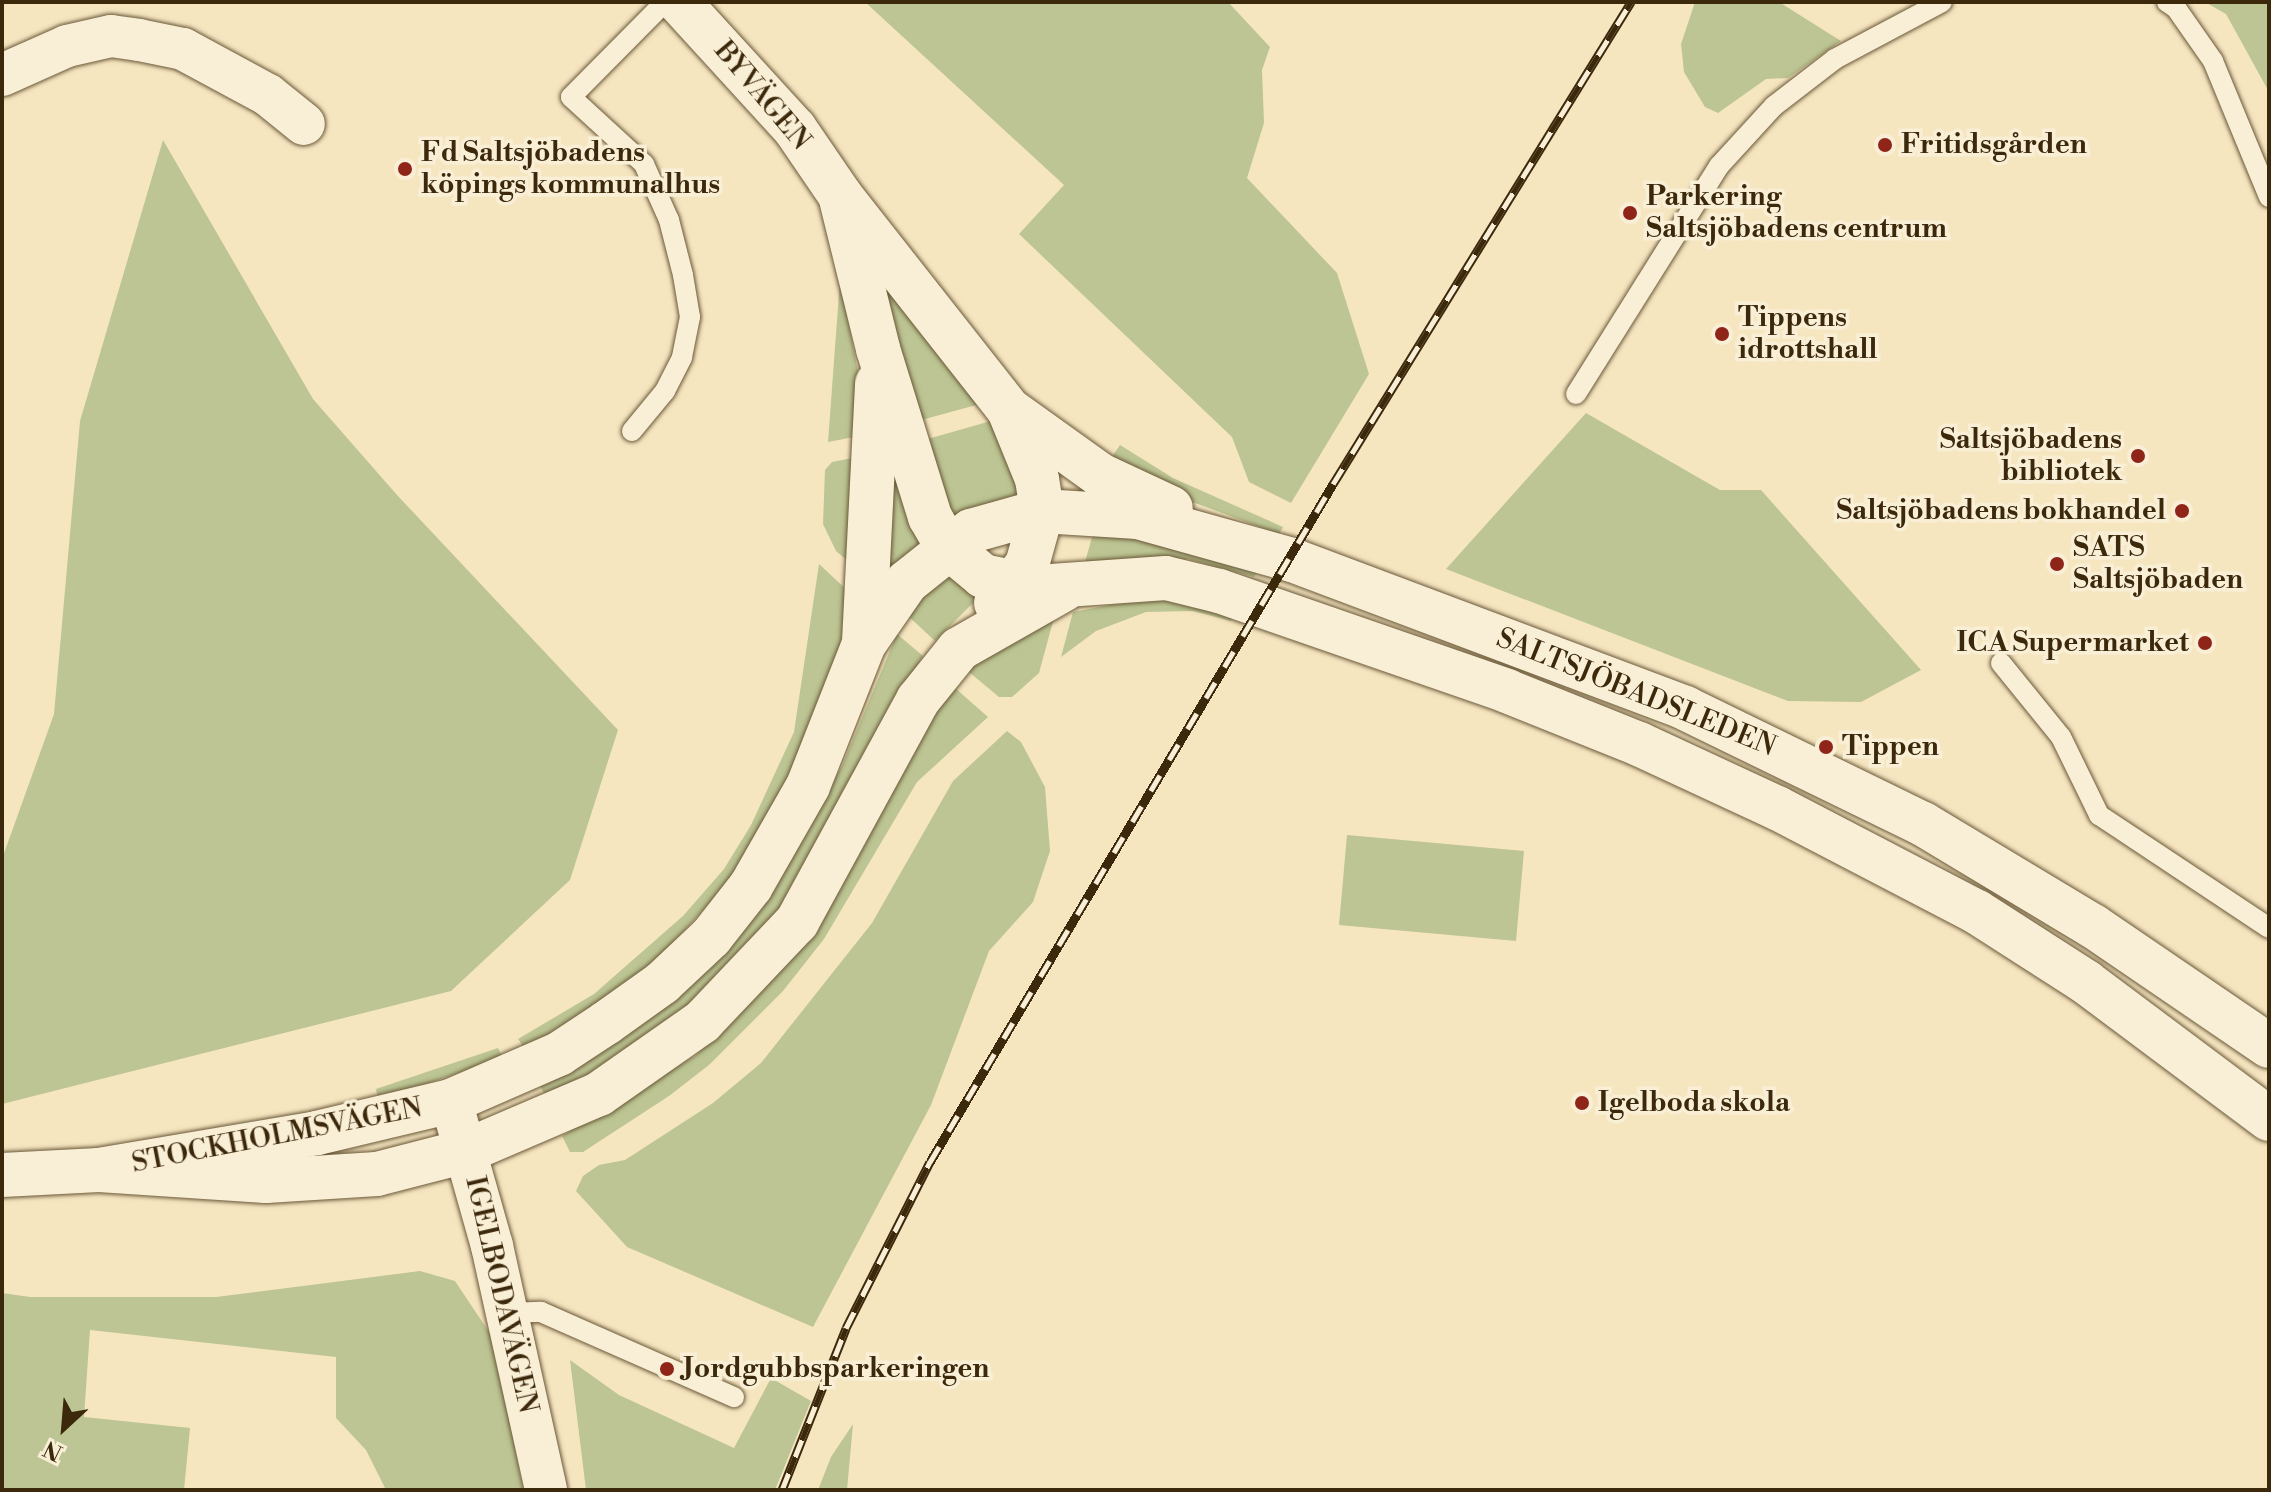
<!DOCTYPE html>
<html>
<head>
<meta charset="utf-8">
<style>
  body { margin:0 }
  #map { position:relative; width:2271px; height:1492px; overflow:hidden; background:#f6e6c0; font-family:"Libre Bodoni",serif }
  div>[style] { position:absolute }
  [style*='--x'] { left:calc(var(--x)*1px); top:calc(var(--y)*1px); width:calc(var(--w)*1px); rotate:calc(var(--a)*1deg) }
  .green>* { inset:0; background:#bcc593 }
  .roads { filter:drop-shadow(0 0 2px #6a5838) drop-shadow(0 0 2px #6a5838) }
  .lane>* { height:20px; margin:-10px; padding:0 10px; transform-origin:10px; border-radius:10px; background:#f9efd6 }
  .street>* { height:42px; margin:-21px; padding:0 21px; transform-origin:21px; border-radius:21px; background:#f9efd6 }
  .secondary>* { height:44px; margin:-22px; padding:0 22px; transform-origin:22px; border-radius:22px; background:#f9efd6 }
  .rail>* { height:9px; margin-top:-4.5px; transform-origin:0; background:repeating-linear-gradient(90deg,#f9efd6 0 18px,#3c280b 0 36px); box-sizing:border-box; border-block:2px solid #3c280b }
  .dots>* { width:22px; height:22px; translate:-50% -50%; box-sizing:border-box; border:4px solid #f9efd6; border-radius:50% }
  span { translate:-50% -50%; white-space:nowrap; text-align:center; line-height:1.15; -webkit-text-stroke:7px #f9efd6; paint-order:stroke }
  .street-label { font-size:28px; color:#3c280b }
  .poi-label { font-size:28px; color:#3c280b; font-weight:700 }
  .left { translate:0 -50%; text-align:left }
  .right { translate:-100% -50%; text-align:right }
  .frame { position:absolute; inset:0; border:4px solid #3c280b; pointer-events:none }
  .north { position:absolute; left:24px; top:1388px; width:80px; height:80px; -webkit-text-stroke:6px #f9efd6; paint-order:stroke; rotate:206deg; font-size:22px; font-weight:700; line-height:32px; text-align:center; color:#3c280b }
  .north::after { content:''; display:block; margin:auto; width:28px; height:36px; background:#3c280b; clip-path:polygon(50% 0,100% 100%,50% 72%,0 100%) }
</style>
</head>
<body>
<div id="map">
  <div class="green">
    <div style="clip-path:polygon(865px 2px,1228px 2px,1270px 47px,1262px 70px,1264px 123px,1247px 178px,1337px 273px,1369px 374px,1291px 503px,1249px 482px,1232px 437px,1019px 234px,1064px 185px)"></div>
    <div style="clip-path:polygon(1695px 2px,1779px 2px,1841px 41px,1788px 78px,1766px 79px,1718px 113px,1705px 107px,1684px 72px,1681px 44px)"></div>
    <div style="clip-path:polygon(2205px 2px,2269px 2px,2269px 92px,2226px 14px)"></div>
    <div style="clip-path:polygon(163px 140px,313px 399px,397px 495px,618px 730px,570px 880px,451px 991px,2px 1104px,2px 859px,54px 714px,80px 421px)"></div>
    <div style="clip-path:polygon(882px 273px,980px 404px,914px 422px)"></div>
    <div style="clip-path:polygon(840px 280px,859px 377px,864px 435px,828px 442px)"></div>
    <div style="clip-path:polygon(1586px 413px,1720px 490px,1761px 490px,1921px 670px,1861px 702px,1788px 701px,1446px 569px)"></div>
    <div style="clip-path:polygon(991px 421px,1025px 500px,954px 528px,917px 442px)"></div>
    <div style="clip-path:polygon(1120px 445px,1173px 478px,1283px 527px,1279px 534px,1187px 500px,1109px 461px)"></div>
    <div style="clip-path:polygon(887px 450px,926px 546px,877px 579px)"></div>
    <div style="clip-path:polygon(863px 456px,854px 566px,836px 551px,823px 524px,825px 470px,832px 462px)"></div>
    <div style="clip-path:polygon(1096px 523px,1257px 572px,1254px 577px,1188px 559px,1085px 562px)"></div>
    <div style="clip-path:polygon(819px 564px,849px 592px,841px 641px,809px 739px,732px 879px,664px 952px,622px 988px,525px 1049px,518px 1039px,594px 994px,683px 916px,724px 869px,751px 825px,794px 732px)"></div>
    <div style="clip-path:polygon(940px 568px,979px 597px,935px 641px,906px 614px)"></div>
    <div style="clip-path:polygon(1184px 600px,1234px 614px,1231px 621px,1193px 611px,1146px 612px,1096px 631px,1061px 657px,1073px 612px,1131px 601px)"></div>
    <div style="clip-path:polygon(1055px 614px,1039px 673px,1012px 697px,999px 697px,969px 672px,979px 660px)"></div>
    <div style="clip-path:polygon(897px 634px,923px 656px,780px 908px,703px 994px,600px 1069px,547px 1099px,540px 1086px,767px 899px,842px 766px)"></div>
    <div style="clip-path:polygon(954px 687px,988px 717px,917px 782px,824px 939px,783px 991px,709px 1065px,669px 1096px,583px 1152px,570px 1152px,562px 1136px,695px 1056px,756px 998px,814px 932px,921px 734px)"></div>
    <div style="clip-path:polygon(1007px 731px,1021px 742px,1045px 787px,1050px 851px,1033px 902px,989px 951px,931px 1105px,813px 1327px,627px 1247px,576px 1191px,583px 1176px,599px 1165px,625px 1160px,713px 1103px,761px 1063px,872px 923px,953px 781px)"></div>
    <div style="clip-path:polygon(1347px 835px,1524px 851px,1516px 941px,1339px 925px)"></div>
    <div style="clip-path:polygon(498px 1048px,503px 1058px,378px 1100px,376px 1089px)"></div>
    <div style="clip-path:polygon(420px 1271px,455px 1281px,495px 1341px,523px 1490px,386px 1490px,366px 1450px,336px 1418px,336px 1357px,90px 1330px,84px 1417px,190px 1428px,184px 1490px,2px 1490px,2px 1293px,30px 1297px,216px 1297px)"></div>
    <div style="clip-path:polygon(570px 1360px,619px 1395px,734px 1448px,771px 1378px,811px 1401px,775px 1490px,586px 1490px)"></div>
    <div style="clip-path:polygon(853px 1424px,847px 1490px,818px 1490px,831px 1457px)"></div>
  </div>
  <div class="roads">
    <div class="lane">
      <div style="--x:2167;--y:2;--w:11;--a:34"></div>
      <div style="--x:2176;--y:8;--w:65;--a:55.1"></div>
      <div style="--x:2213;--y:61;--w:147;--a:67.6"></div>
      <div style="--x:1576;--y:394;--w:269;--a:-57.9"></div>
      <div style="--x:1719;--y:166;--w:81;--a:-47.5"></div>
      <div style="--x:1774;--y:106;--w:77;--a:-37.6"></div>
      <div style="--x:1835;--y:59;--w:121;--a:-28"></div>
      <div style="--x:632;--y:431;--w:52;--a:-50.5"></div>
      <div style="--x:665;--y:391;--w:38;--a:-63"></div>
      <div style="--x:682;--y:357;--w:41;--a:-78.7"></div>
      <div style="--x:690;--y:317;--w:43;--a:-99.5"></div>
      <div style="--x:683;--y:275;--w:57;--a:-104.3"></div>
      <div style="--x:669;--y:220;--w:61;--a:-114.1"></div>
      <div style="--x:644;--y:164;--w:99;--a:-137.5"></div>
      <div style="--x:571;--y:97;--w:134;--a:-45.3"></div>
      <div style="--x:2001;--y:663;--w:95;--a:51"></div>
      <div style="--x:2061;--y:737;--w:87;--a:64"></div>
      <div style="--x:2099;--y:815;--w:204;--a:33.6"></div>
      <div style="--x:508;--y:1313;--w:33;--a:-2"></div>
      <div style="--x:541;--y:1312;--w:211;--a:23.8"></div>
    </div>
    <div class="street">
      <div style="--x:2;--y:75;--w:71;--a:-24"></div>
      <div style="--x:67;--y:46;--w:45;--a:-12.8"></div>
      <div style="--x:111;--y:36;--w:28;--a:8"></div>
      <div style="--x:139;--y:40;--w:45;--a:11.6"></div>
      <div style="--x:183;--y:49;--w:97;--a:28.4"></div>
      <div style="--x:268;--y:95;--w:46;--a:38.9"></div>
      <div style="--x:451;--y:1101;--w:151;--a:74.2"></div>
      <div style="--x:492;--y:1246;--w:250;--a:77.5"></div>
    </div>
    <div class="secondary">
      <div style="--x:679;--y:2;--w:172;--a:47.6"></div>
      <div style="--x:795;--y:129;--w:80;--a:55.7"></div>
      <div style="--x:840;--y:195;--w:273;--a:51.8"></div>
      <div style="--x:1009;--y:410;--w:74;--a:67.9"></div>
      <div style="--x:1037;--y:479;--w:32;--a:81"></div>
      <div style="--x:1042;--y:511;--w:56;--a:105.5"></div>
      <div style="--x:1027;--y:565;--w:49;--a:129.2"></div>
      <div style="--x:840;--y:195;--w:159;--a:76.1"></div>
      <div style="--x:878;--y:349;--w:176;--a:72.8"></div>
      <div style="--x:930;--y:517;--w:34;--a:60"></div>
      <div style="--x:947;--y:546;--w:47;--a:39.8"></div>
      <div style="--x:983;--y:576;--w:55;--a:11.5"></div>
      <div style="--x:1037;--y:587;--w:129;--a:-4"></div>
      <div style="--x:1166;--y:578;--w:55;--a:13.8"></div>
      <div style="--x:1219;--y:591;--w:305;--a:19.1"></div>
      <div style="--x:1507;--y:691;--w:142;--a:21.9"></div>
      <div style="--x:1639;--y:744;--w:152;--a:24.9"></div>
      <div style="--x:1777;--y:808;--w:225;--a:27.5"></div>
      <div style="--x:1977;--y:912;--w:130;--a:32.7"></div>
      <div style="--x:2086;--y:982;--w:229;--a:36.8"></div>
      <div style="--x:1011;--y:411;--w:110;--a:35.7"></div>
      <div style="--x:1100;--y:475;--w:78;--a:24.9"></div>
      <div style="--x:864;--y:642;--w:259;--a:-87.1"></div>
      <div style="--x:99;--y:1170;--w:221;--a:-9.6"></div>
      <div style="--x:317;--y:1133;--w:138;--a:-13.4"></div>
      <div style="--x:451;--y:1101;--w:118;--a:-23.5"></div>
      <div style="--x:559;--y:1054;--w:56;--a:-33.4"></div>
      <div style="--x:606;--y:1023;--w:69;--a:-35.5"></div>
      <div style="--x:662;--y:983;--w:67;--a:-43.2"></div>
      <div style="--x:711;--y:937;--w:65;--a:-51.9"></div>
      <div style="--x:751;--y:886;--w:115;--a:-60.3"></div>
      <div style="--x:808;--y:786;--w:153;--a:-68.5"></div>
      <div style="--x:864;--y:644;--w:75;--a:-55.3"></div>
      <div style="--x:907;--y:582;--w:82;--a:-38.6"></div>
      <div style="--x:971;--y:531;--w:74;--a:-15.7"></div>
      <div style="--x:1042;--y:511;--w:96;--a:3.6"></div>
      <div style="--x:1138;--y:517;--w:160;--a:15.6"></div>
      <div style="--x:1292;--y:560;--w:420;--a:20.6"></div>
      <div style="--x:1685;--y:708;--w:265;--a:26"></div>
      <div style="--x:1923;--y:824;--w:198;--a:31"></div>
      <div style="--x:2093;--y:926;--w:213;--a:34.3"></div>
      <div style="--x:2;--y:1175;--w:97;--a:-3"></div>
      <div style="--x:99;--y:1170;--w:167;--a:3.8"></div>
      <div style="--x:266;--y:1181;--w:111;--a:-3.6"></div>
      <div style="--x:377;--y:1174;--w:92;--a:-14.5"></div>
      <div style="--x:466;--y:1151;--w:145;--a:-23.2"></div>
      <div style="--x:599;--y:1094;--w:126;--a:-35"></div>
      <div style="--x:702;--y:1022;--w:138;--a:-46.5"></div>
      <div style="--x:797;--y:922;--w:253;--a:-61.4"></div>
      <div style="--x:918;--y:700;--w:65;--a:-51.2"></div>
      <div style="--x:959;--y:649;--w:121;--a:-29.7"></div>
    </div>
  </div>
  <div class="rail">
    <div style="--x:782;--y:1490;--w:174;--a:-68.4"></div>
    <div style="--x:846;--y:1328;--w:186;--a:-63.2"></div>
    <div style="--x:930;--y:1162;--w:789;--a:-59.27"></div>
    <div style="--x:1333;--y:484;--w:567;--a:-58.27"></div>
  </div>
  <div class="dots">
    <div style="left:1885px;top:145px;background:#8f2418"></div>
    <div style="left:405px;top:169px;background:#8f2418"></div>
    <div style="left:1630px;top:213px;background:#8f2418"></div>
    <div style="left:1722px;top:334px;background:#8f2418"></div>
    <div style="left:2138px;top:456px;background:#8f2418"></div>
    <div style="left:2182px;top:511px;background:#8f2418"></div>
    <div style="left:2057px;top:564px;background:#8f2418"></div>
    <div style="left:2205px;top:643px;background:#8f2418"></div>
    <div style="left:1826px;top:747px;background:#8f2418"></div>
    <div style="left:1582px;top:1103px;background:#8f2418"></div>
    <div style="left:667px;top:1369px;background:#8f2418"></div>
  </div>
  <div class="street-label">
    <span style="left:762px;top:96px;rotate:50deg">BYVÄGEN</span>
    <span style="left:1636px;top:693px;rotate:22deg">SALTSJÖBADSLEDEN</span>
    <span style="left:277px;top:1136px;rotate:-11deg">STOCKHOLMSVÄGEN</span>
    <span style="left:501px;top:1295px;rotate:77deg">IGELBODAVÄGEN</span>
  </div>
  <div class="poi-label">
    <span class="left" style="left:1901px;top:145px">Fritidsgården</span>
    <span class="left" style="left:421px;top:169px">Fd Saltsjöbadens<br>köpings kommunalhus</span>
    <span class="left" style="left:1646px;top:213px">Parkering<br>Saltsjöbadens centrum</span>
    <span class="left" style="left:1738px;top:334px">Tippens<br>idrottshall</span>
    <span class="right" style="left:2122px;top:456px">Saltsjöbadens<br>bibliotek</span>
    <span class="right" style="left:2166px;top:511px">Saltsjöbadens bokhandel</span>
    <span class="left" style="left:2073px;top:564px">SATS<br>Saltsjöbaden</span>
    <span class="right" style="left:2189px;top:643px">ICA Supermarket</span>
    <span class="left" style="left:1842px;top:747px">Tippen</span>
    <span class="left" style="left:1598px;top:1103px">Igelboda skola</span>
    <span class="left" style="left:683px;top:1369px">Jordgubbsparkeringen</span>
  </div>
  <div class="frame"></div>
  <div class="north">N</div>
</div>
</body>
</html>
